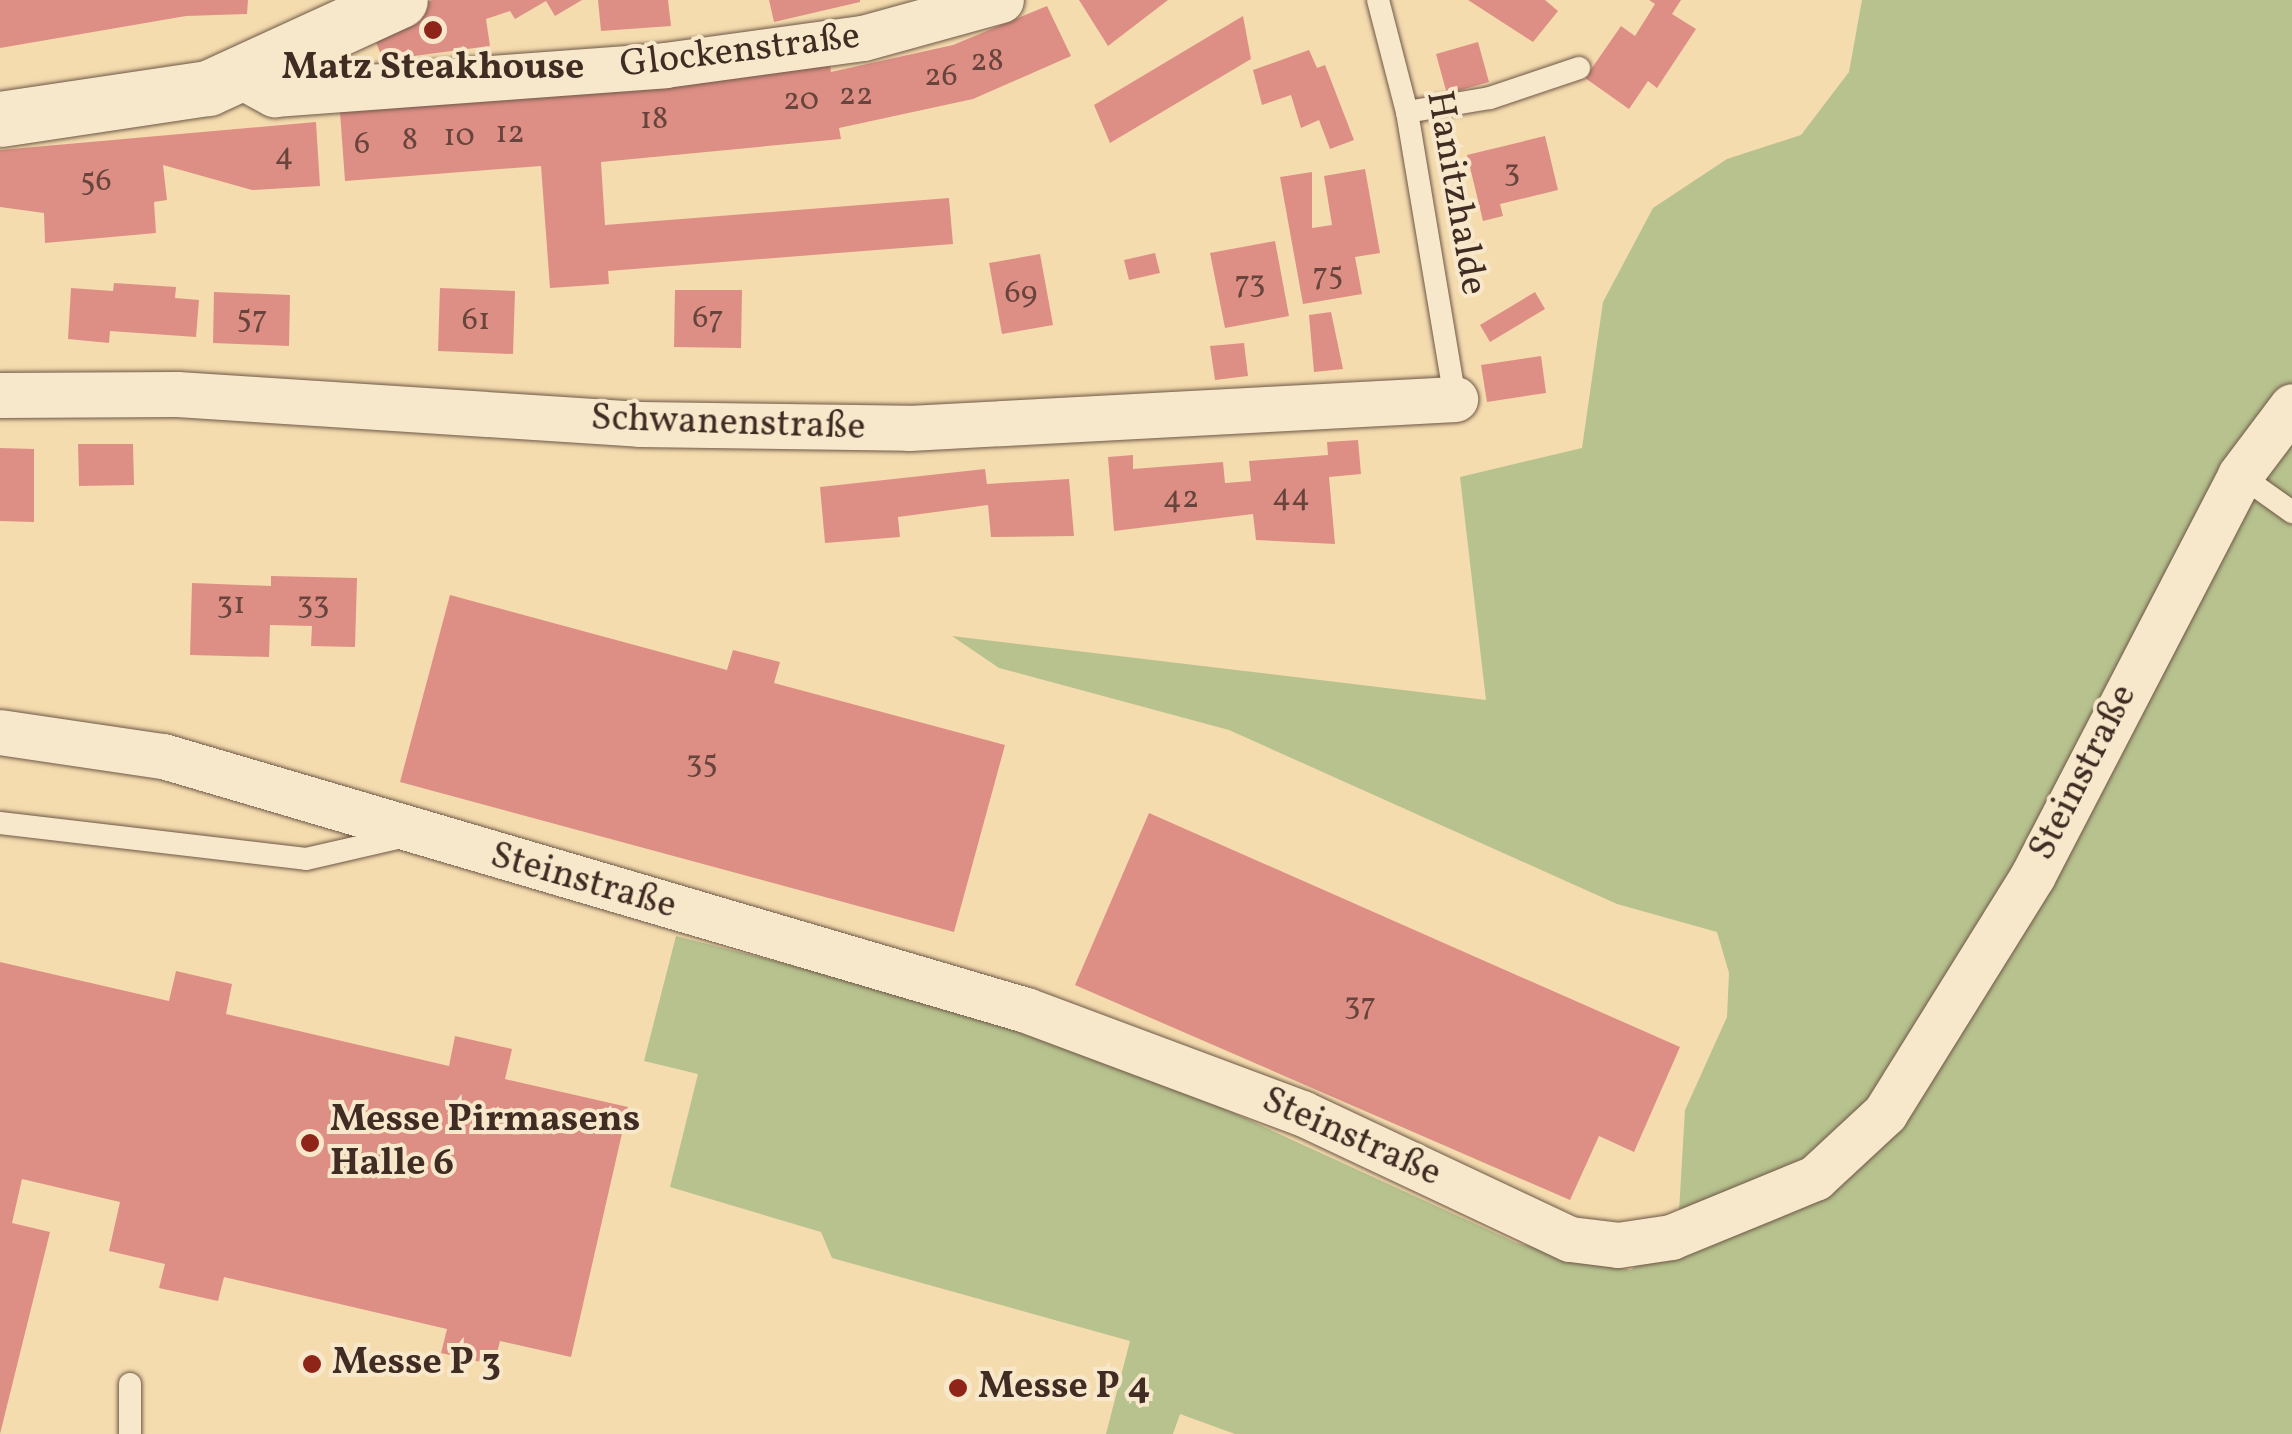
<!DOCTYPE html>
<html>
<head>
<meta charset="utf-8">
<style>
  body { margin:0 }
  #map { position:relative; width:2292px; height:1434px; overflow:hidden; background:#f5dcaf; font-family:Vollkorn,serif }
  div>[style] { position:absolute }
  [style*='--x'] { left:calc(var(--x)*1px); top:calc(var(--y)*1px); width:calc(var(--w)*1px); rotate:calc(var(--a)*1deg) }
  .green>* { inset:0; background:#b7c28e }
  .building>* { inset:0; background:#de8f85 }
  .roads { filter:drop-shadow(0 0 2px #6e5847) drop-shadow(0 0 2px #6e5847) }
  .service>* { height:22px; margin:-11px; padding:0 11px; transform-origin:11px; border-radius:11px; background:#f8e8cb }
  .minor>* { height:45px; margin:-22.5px; padding:0 22.5px; transform-origin:22.5px; border-radius:22.5px; background:#f8e8cb }
  .secondary>* { height:55px; margin:-27.5px; padding:0 27.5px; transform-origin:27.5px; border-radius:27.5px; background:#f8e8cb }
  .dots>* { width:28px; height:28px; translate:-50% -50%; box-sizing:border-box; border:5px solid #f8e8cb; border-radius:50% }
  span { translate:-50% -50%; white-space:nowrap; text-align:center; line-height:1.15; -webkit-text-stroke:8px #f8e8cb; paint-order:stroke }
  .number-label { font-size:32px; color:#68453c }
  .number-label span { -webkit-text-stroke-width:0 }
  .street-label { font-size:38px; color:#412c24 }
  .poi-label { font-size:38px; color:#412c24; font-weight:700 }
  .left { translate:0 -50%; text-align:left }
</style>
</head>
<body>
<div id="map">
  <div class="green">
    <div style="clip-path:polygon(1862px 0,2292px 0,2292px 1434px,1235px 1434px,1180px 1414px,1173px 1434px,1106px 1434px,1130px 1341px,832px 1258px,821px 1232px,670px 1187px,698px 1074px,644px 1061px,676px 936px,972px 1011px,1190px 1093px,1517px 1243px,1631px 1270px,1678px 1228px,1685px 1110px,1727px 1017px,1729px 973px,1717px 932px,1617px 904px,1229px 730px,999px 668px,952px 636px,1486px 700px,1460px 477px,1582px 448px,1603px 302px,1653px 208px,1727px 159px,1801px 135px,1849px 72px)"></div>
  </div>
  <div class="building">
    <div style="clip-path:polygon(0 0,248px 0,247px 14px,186px 16px,0 48px)"></div>
    <div style="clip-path:polygon(432px 0,582px 0,555px 16px,546px 1px,515px 19px,510px 11px,486px 19px,490px 46px,383px 60px,372px 32px)"></div>
    <div style="clip-path:polygon(598px 0,668px 0,671px 26px,601px 31px)"></div>
    <div style="clip-path:polygon(769px 0,860px 0,860px 2px,774px 22px)"></div>
    <div style="clip-path:polygon(1079px 0,1168px 0,1108px 46px)"></div>
    <div style="clip-path:polygon(1468px 0,1545px 0,1558px 11px,1533px 42px)"></div>
    <div style="clip-path:polygon(1649px 0,1681px 0,1672px 14px,1696px 29px,1657px 88px,1648px 81px,1629px 109px,1585px 78px,1621px 26px,1635px 36px,1655px 4px)"></div>
    <div style="clip-path:polygon(1047px 6px,1071px 56px,973px 99px,839px 128px,841px 139px,601px 162px,605px 225px,949px 198px,953px 244px,608px 271px,609px 284px,550px 288px,541px 166px,345px 181px,340px 112px,830px 64px,831px 72px,953px 45px)"></div>
    <div style="clip-path:polygon(1243px 16px,1251px 59px,1110px 143px,1094px 105px)"></div>
    <div style="clip-path:polygon(1478px 42px,1489px 82px,1447px 94px,1436px 54px)"></div>
    <div style="clip-path:polygon(1309px 50px,1317px 68px,1325px 65px,1354px 140px,1330px 149px,1319px 120px,1301px 128px,1291px 95px,1262px 105px,1253px 70px)"></div>
    <div style="clip-path:polygon(316px 122px,320px 186px,252px 190px,163px 165px,167px 200px,154px 202px,156px 233px,45px 243px,44px 213px,0 207px,0 150px)"></div>
    <div style="clip-path:polygon(1545px 136px,1558px 190px,1500px 204px,1503px 216px,1483px 221px,1467px 155px)"></div>
    <div style="clip-path:polygon(1365px 169px,1380px 253px,1355px 257px,1362px 294px,1303px 304px,1280px 177px,1312px 172px,1312px 228px,1332px 225px,1324px 176px)"></div>
    <div style="clip-path:polygon(1275px 241px,1289px 316px,1225px 328px,1210px 253px)"></div>
    <div style="clip-path:polygon(1155px 253px,1160px 273px,1129px 280px,1124px 260px)"></div>
    <div style="clip-path:polygon(1040px 254px,1053px 325px,1002px 334px,989px 263px)"></div>
    <div style="clip-path:polygon(114px 283px,176px 287px,175px 298px,199px 300px,196px 337px,110px 331px,109px 343px,68px 339px,71px 288px,113px 291px)"></div>
    <div style="clip-path:polygon(440px 288px,515px 291px,513px 354px,438px 351px)"></div>
    <div style="clip-path:polygon(675px 290px,742px 290px,741px 348px,674px 347px)"></div>
    <div style="clip-path:polygon(214px 292px,290px 295px,289px 346px,213px 343px)"></div>
    <div style="clip-path:polygon(1535px 292px,1545px 309px,1490px 342px,1480px 325px)"></div>
    <div style="clip-path:polygon(1331px 312px,1343px 369px,1314px 372px,1309px 315px)"></div>
    <div style="clip-path:polygon(1244px 343px,1248px 376px,1215px 380px,1210px 346px)"></div>
    <div style="clip-path:polygon(1541px 356px,1546px 393px,1487px 402px,1481px 365px)"></div>
    <div style="clip-path:polygon(1358px 440px,1361px 474px,1329px 477px,1335px 544px,1256px 540px,1253px 514px,1114px 531px,1108px 457px,1133px 455px,1133px 469px,1223px 462px,1225px 483px,1251px 481px,1249px 461px,1328px 455px,1327px 442px)"></div>
    <div style="clip-path:polygon(78px 444px,133px 444px,134px 485px,79px 486px)"></div>
    <div style="clip-path:polygon(0 448px,34px 449px,34px 522px,0 521px)"></div>
    <div style="clip-path:polygon(985px 469px,987px 484px,1069px 479px,1074px 536px,991px 537px,988px 505px,898px 517px,900px 537px,825px 543px,820px 487px)"></div>
    <div style="clip-path:polygon(271px 576px,357px 578px,355px 647px,311px 646px,312px 626px,270px 625px,269px 657px,190px 655px,192px 583px,271px 586px)"></div>
    <div style="clip-path:polygon(450px 595px,727px 670px,733px 650px,780px 662px,774px 683px,1005px 745px,954px 932px,400px 782px)"></div>
    <div style="clip-path:polygon(1149px 813px,1680px 1047px,1634px 1152px,1599px 1136px,1570px 1200px,1075px 985px)"></div>
    <div style="clip-path:polygon(0 962px,169px 1001px,176px 971px,232px 984px,226px 1014px,449px 1066px,455px 1036px,512px 1049px,505px 1079px,628px 1107px,571px 1357px,500px 1341px,494px 1365px,441px 1353px,447px 1329px,224px 1277px,218px 1301px,159px 1288px,165px 1264px,109px 1251px,120px 1202px,22px 1179px,12px 1223px,50px 1232px,0 1434px)"></div>
  </div>
  <div class="roads">
    <div class="service">
      <div style="--x:1378;--y:0;--w:116;--a:75.5"></div>
      <div style="--x:1407;--y:112;--w:291;--a:80.5"></div>
      <div style="--x:1407;--y:112;--w:84;--a:-9.6"></div>
      <div style="--x:1490;--y:98;--w:94;--a:-18.6"></div>
      <div style="--x:2240;--y:475;--w:64;--a:35.4"></div>
      <div style="--x:0;--y:823;--w:308;--a:6.7"></div>
      <div style="--x:306;--y:859;--w:108;--a:-12.9"></div>
      <div style="--x:130;--y:1434;--w:50;--a:-90"></div>
    </div>
    <div class="minor">
      <div style="--x:241;--y:76;--w:38;--a:29"></div>
      <div style="--x:274;--y:94;--w:392;--a:-4.2"></div>
      <div style="--x:665;--y:65;--w:200;--a:-7.8"></div>
      <div style="--x:863;--y:38;--w:143;--a:-15.4"></div>
      <div style="--x:0;--y:395;--w:177;--a:-0.3"></div>
      <div style="--x:177;--y:394;--w:463;--a:3.7"></div>
      <div style="--x:639;--y:424;--w:270;--a:0.8"></div>
      <div style="--x:909;--y:428;--w:547;--a:-3.04"></div>
      <div style="--x:0;--y:732;--w:165;--a:8.4"></div>
      <div style="--x:163;--y:756;--w:900;--a:16.4"></div>
      <div style="--x:1026;--y:1010;--w:295;--a:20.5"></div>
      <div style="--x:1302;--y:1113;--w:296;--a:25.2"></div>
      <div style="--x:1570;--y:1239;--w:48;--a:7.1"></div>
      <div style="--x:1618;--y:1245;--w:54;--a:-8.6"></div>
      <div style="--x:1671;--y:1237;--w:156;--a:-22.3"></div>
      <div style="--x:1815;--y:1178;--w:96;--a:-42.9"></div>
      <div style="--x:1885;--y:1113;--w:280;--a:-58.1"></div>
      <div style="--x:2033;--y:875;--w:450;--a:-62.6"></div>
      <div style="--x:2240;--y:475;--w:86;--a:-53"></div>
    </div>
    <div class="secondary">
      <div style="--x:0;--y:119;--w:210;--a:-8.5"></div>
      <div style="--x:208;--y:88;--w:211;--a:-24.6"></div>
    </div>
  </div>
  <div class="dots">
    <div style="left:433px;top:30px;background:#8f2418"></div>
    <div style="left:310px;top:1143px;background:#8f2418"></div>
    <div style="left:312px;top:1364px;background:#8f2418"></div>
    <div style="left:958px;top:1388px;background:#8f2418"></div>
  </div>
  <div class="number-label">
    <span style="left:987px;top:62px">28</span>
    <span style="left:941px;top:77px">26</span>
    <span style="left:856px;top:96px">22</span>
    <span style="left:801px;top:101px">20</span>
    <span style="left:654px;top:120px">18</span>
    <span style="left:510px;top:134px">12</span>
    <span style="left:459px;top:137px">10</span>
    <span style="left:410px;top:141px">8</span>
    <span style="left:362px;top:145px">6</span>
    <span style="left:284px;top:156px">4</span>
    <span style="left:1512px;top:173px">3</span>
    <span style="left:96px;top:182px">56</span>
    <span style="left:1328px;top:276px">75</span>
    <span style="left:1250px;top:284px">73</span>
    <span style="left:1021px;top:294px">69</span>
    <span style="left:252px;top:319px">57</span>
    <span style="left:708px;top:319px">67</span>
    <span style="left:476px;top:321px">61</span>
    <span style="left:1291px;top:497px">44</span>
    <span style="left:1181px;top:499px">42</span>
    <span style="left:231px;top:605px">31</span>
    <span style="left:313px;top:605px">33</span>
    <span style="left:702px;top:764px">35</span>
    <span style="left:1360px;top:1006px">37</span>
  </div>
  <div class="street-label">
    <span style="left:740px;top:52px;rotate:-7deg">Glockenstraße</span>
    <span style="left:1455px;top:193px;rotate:80deg">Hanitzhalde</span>
    <span style="left:728px;top:424px;rotate:2deg">Schwanenstraße</span>
    <span style="left:2084px;top:773px;rotate:-63deg">Steinstraße</span>
    <span style="left:583px;top:882px;rotate:16deg">Steinstraße</span>
    <span style="left:1351px;top:1138px;rotate:24deg">Steinstraße</span>
  </div>
  <div class="poi-label">
    <span style="left:433px;top:69px">Matz Steakhouse</span>
    <span class="left" style="left:330px;top:1143px">Messe Pirmasens<br>Halle 6</span>
    <span class="left" style="left:332px;top:1364px">Messe P 3</span>
    <span class="left" style="left:978px;top:1388px">Messe P 4</span>
  </div>
</div>
</body>
</html>
